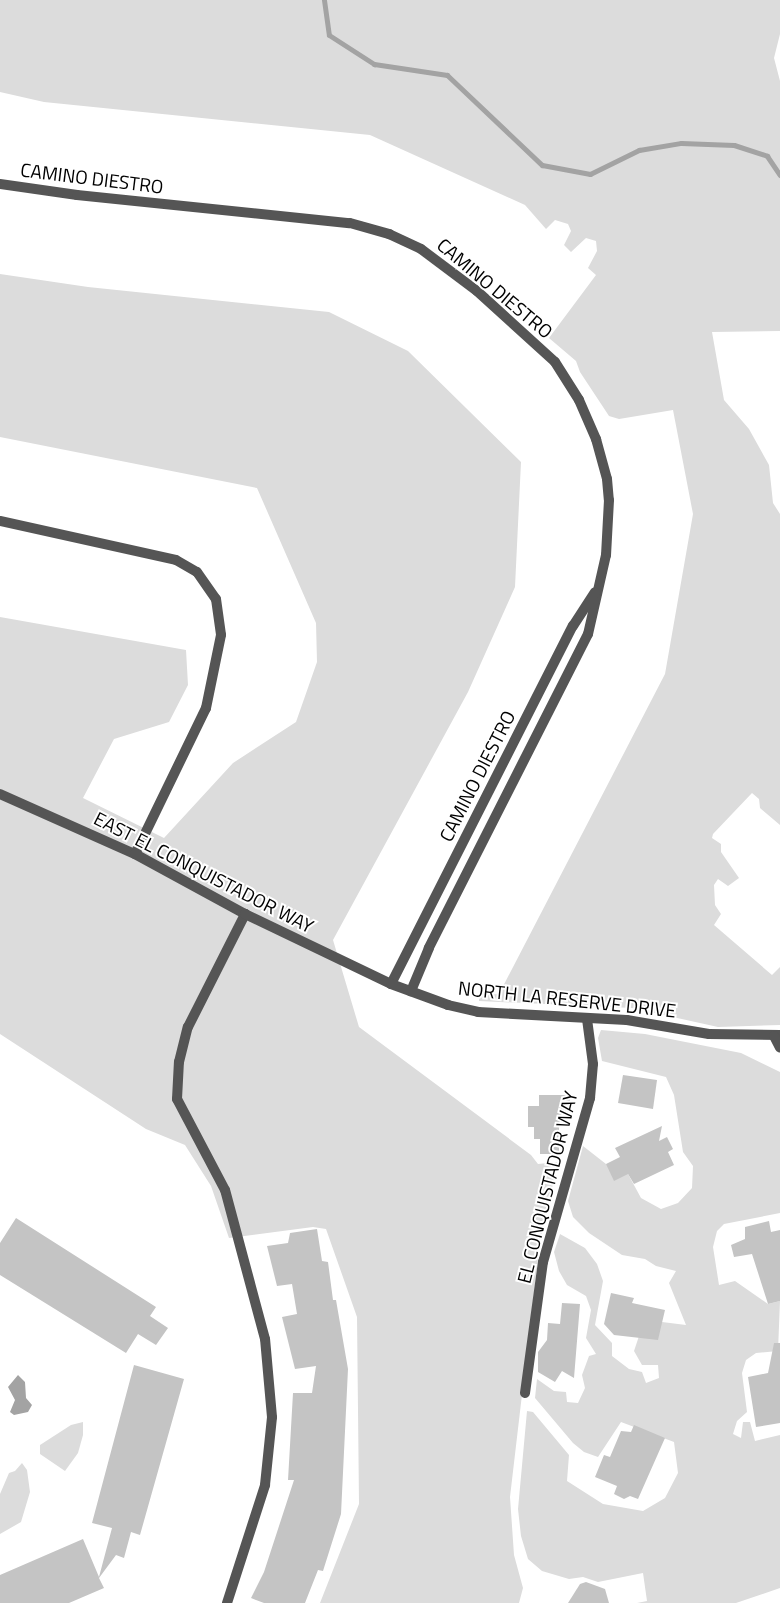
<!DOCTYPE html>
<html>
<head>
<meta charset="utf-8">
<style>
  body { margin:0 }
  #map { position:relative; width:780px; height:1603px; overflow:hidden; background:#fff; font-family:"Titillium Web",sans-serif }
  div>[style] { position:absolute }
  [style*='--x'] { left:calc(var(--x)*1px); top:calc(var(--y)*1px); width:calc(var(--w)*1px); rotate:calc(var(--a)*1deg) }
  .green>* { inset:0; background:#dcdcdc }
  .water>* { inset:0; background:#a3a3a3 }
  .stream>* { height:5px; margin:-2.5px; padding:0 2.5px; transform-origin:2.5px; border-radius:2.5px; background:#a3a3a3 }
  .building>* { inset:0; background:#c4c4c4 }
  .minor>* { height:10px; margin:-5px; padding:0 5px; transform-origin:5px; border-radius:5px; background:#555 }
  .tertiary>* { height:10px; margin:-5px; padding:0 5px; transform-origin:5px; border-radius:5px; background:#555 }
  span { translate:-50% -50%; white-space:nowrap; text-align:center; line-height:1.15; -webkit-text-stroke:4px #fff; paint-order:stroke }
  .street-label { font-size:19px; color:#000 }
</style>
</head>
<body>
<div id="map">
  <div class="green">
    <div style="clip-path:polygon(0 0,780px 0,780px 34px,774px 58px,780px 81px,780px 331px,712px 332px,724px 400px,749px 429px,769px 465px,773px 503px,780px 514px,780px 825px,760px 808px,759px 799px,752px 793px,713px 834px,712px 838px,721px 844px,721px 852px,739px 878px,728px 886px,718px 879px,714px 885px,715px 905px,721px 914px,714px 925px,772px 975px,780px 967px,780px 1025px,718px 1027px,632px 1008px,479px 1001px,479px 995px,499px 994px,665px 674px,693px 514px,673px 410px,619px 419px,609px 416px,580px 372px,576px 361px,549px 338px,596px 275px,588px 268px,597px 251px,596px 241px,586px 238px,571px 252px,564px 245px,571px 231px,568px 224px,555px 220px,546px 229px,525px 205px,370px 135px,44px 102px,0 92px)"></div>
    <div style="clip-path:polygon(0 274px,88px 287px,329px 312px,408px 351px,521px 462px,515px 587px,468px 692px,333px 940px,359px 1027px,531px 1155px,538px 1164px,558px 1162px,540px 1241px,510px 1497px,514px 1555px,523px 1588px,519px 1603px,320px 1603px,359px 1504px,357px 1317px,326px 1229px,313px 1227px,229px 1238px,211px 1186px,185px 1145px,146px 1129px,0 1034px,0 617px,186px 650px,188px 685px,169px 722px,114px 739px,83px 798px,164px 838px,233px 763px,296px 722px,317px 662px,316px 623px,257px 488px,0 437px)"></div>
    <div style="clip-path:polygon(601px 1030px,645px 1034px,741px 1053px,780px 1072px,780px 1213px,724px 1224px,717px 1231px,713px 1247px,719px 1285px,735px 1281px,768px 1304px,780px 1301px,778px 1351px,756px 1353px,746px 1360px,742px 1373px,747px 1412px,737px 1421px,733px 1434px,741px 1438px,743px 1422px,750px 1422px,755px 1441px,780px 1435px,780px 1588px,736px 1603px,637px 1603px,647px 1601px,643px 1573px,598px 1582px,583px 1577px,569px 1579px,542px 1571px,528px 1559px,521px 1536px,518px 1509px,527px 1411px,533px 1412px,569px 1455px,567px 1481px,603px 1504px,643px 1511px,665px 1498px,678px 1473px,674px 1442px,621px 1422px,598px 1457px,584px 1452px,573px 1443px,535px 1398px,537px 1379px,554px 1391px,566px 1392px,567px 1402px,578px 1403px,585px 1388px,582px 1375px,589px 1356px,596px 1354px,586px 1338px,591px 1310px,586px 1296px,567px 1285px,559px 1271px,554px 1252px,560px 1234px,585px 1248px,597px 1264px,603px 1281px,595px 1325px,612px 1343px,612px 1356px,629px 1369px,642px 1372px,646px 1383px,659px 1378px,658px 1365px,642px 1365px,634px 1351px,639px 1336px,662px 1322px,686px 1325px,669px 1283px,676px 1271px,656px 1266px,645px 1259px,622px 1255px,589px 1233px,573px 1217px,568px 1201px,583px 1146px,606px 1164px,628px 1174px,641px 1198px,661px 1209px,678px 1203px,692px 1188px,693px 1166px,683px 1152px,674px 1095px,666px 1077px,602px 1061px,598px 1038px)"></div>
    <div style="clip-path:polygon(83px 1422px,83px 1435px,78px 1453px,65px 1471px,40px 1454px,40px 1445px,71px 1425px)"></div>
    <div style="clip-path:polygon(22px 1463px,27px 1470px,30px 1492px,21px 1522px,0 1534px,0 1494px,9px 1473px,15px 1471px)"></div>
  </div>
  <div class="water">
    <div style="clip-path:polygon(18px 1375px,25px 1382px,26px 1398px,32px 1405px,28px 1412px,14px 1415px,10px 1412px,15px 1400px,8px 1387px)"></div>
  </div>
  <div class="stream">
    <div style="--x:324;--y:0;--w:35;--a:82"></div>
    <div style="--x:329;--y:35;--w:54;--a:32.8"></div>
    <div style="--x:374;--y:64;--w:74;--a:8.6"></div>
    <div style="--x:447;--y:75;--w:131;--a:43.5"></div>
    <div style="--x:542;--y:165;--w:49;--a:10.6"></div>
    <div style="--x:590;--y:174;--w:55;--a:-26.1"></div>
    <div style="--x:639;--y:150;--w:43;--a:-9.5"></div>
    <div style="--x:681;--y:143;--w:53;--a:2.2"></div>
    <div style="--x:734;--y:145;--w:35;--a:18"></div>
    <div style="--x:767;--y:156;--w:23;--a:56"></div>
  </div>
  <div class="building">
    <div style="clip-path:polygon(623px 1075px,657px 1080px,653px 1109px,618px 1103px)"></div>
    <div style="clip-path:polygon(539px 1095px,570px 1095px,570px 1114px,567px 1114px,567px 1121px,561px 1121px,559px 1127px,559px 1154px,540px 1154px,540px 1139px,534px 1139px,534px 1127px,528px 1127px,528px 1106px,539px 1106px)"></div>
    <div style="clip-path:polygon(662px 1126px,659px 1141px,667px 1137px,673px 1149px,668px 1152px,674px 1165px,634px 1184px,628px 1174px,614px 1181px,606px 1164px,620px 1157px,615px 1148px)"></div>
    <div style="clip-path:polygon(16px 1218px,156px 1307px,150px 1316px,168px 1328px,156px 1345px,138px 1334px,126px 1353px,0 1275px,0 1243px)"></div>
    <div style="clip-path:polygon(769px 1221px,771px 1232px,780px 1230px,780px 1301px,768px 1304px,752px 1254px,734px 1257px,731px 1245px,745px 1239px,745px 1227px)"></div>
    <div style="clip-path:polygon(317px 1229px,322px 1261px,328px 1262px,333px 1300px,336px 1300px,348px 1369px,341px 1514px,323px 1571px,318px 1570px,305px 1603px,264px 1603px,251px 1598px,264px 1572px,294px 1480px,288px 1480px,293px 1393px,312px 1393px,316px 1366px,295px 1369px,282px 1317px,297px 1314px,292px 1284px,277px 1286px,267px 1246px,288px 1243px,290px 1233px)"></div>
    <div style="clip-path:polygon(611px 1293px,634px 1298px,632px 1303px,665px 1310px,658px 1340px,614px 1335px,604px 1324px)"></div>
    <div style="clip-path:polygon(562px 1303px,580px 1304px,574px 1378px,562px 1371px,555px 1382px,538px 1372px,538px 1352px,547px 1340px,548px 1323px,560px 1324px)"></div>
    <div style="clip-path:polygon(774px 1343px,780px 1343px,780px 1423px,756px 1427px,748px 1377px,768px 1373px)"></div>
    <div style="clip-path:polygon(134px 1365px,184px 1379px,140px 1535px,131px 1532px,124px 1558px,116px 1555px,99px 1578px,104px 1588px,69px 1603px,0 1603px,0 1575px,83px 1539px,99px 1577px,112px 1528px,92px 1523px)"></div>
    <div style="clip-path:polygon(634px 1425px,665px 1438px,638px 1499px,630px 1496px,624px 1499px,614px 1494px,617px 1486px,595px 1477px,604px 1455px,610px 1457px,621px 1431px,631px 1432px)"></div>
    <div style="clip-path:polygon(586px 1582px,605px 1589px,609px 1603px,568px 1603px,580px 1584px)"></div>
  </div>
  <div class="minor">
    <div style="--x:0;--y:184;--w:78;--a:8.1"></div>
    <div style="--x:77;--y:195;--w:274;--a:5.9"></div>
    <div style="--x:350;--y:223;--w:41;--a:15.8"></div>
    <div style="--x:389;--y:234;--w:35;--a:25"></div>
    <div style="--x:421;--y:249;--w:70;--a:36.9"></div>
    <div style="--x:477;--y:291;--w:105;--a:42.3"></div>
    <div style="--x:555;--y:362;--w:45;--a:57.7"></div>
    <div style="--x:579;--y:400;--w:43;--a:66.4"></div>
    <div style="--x:596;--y:439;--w:41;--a:74.6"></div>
    <div style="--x:607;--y:479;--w:21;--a:85"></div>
    <div style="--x:609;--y:500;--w:55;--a:93.1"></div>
    <div style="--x:606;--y:555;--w:81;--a:102.8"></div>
    <div style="--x:588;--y:634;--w:352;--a:116.9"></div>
    <div style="--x:429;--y:948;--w:47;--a:112.7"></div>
    <div style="--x:0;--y:521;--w:180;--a:12.5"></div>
    <div style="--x:176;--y:560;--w:24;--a:30"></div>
    <div style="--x:197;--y:572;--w:33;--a:55"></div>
    <div style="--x:216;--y:599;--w:36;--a:82"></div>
    <div style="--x:221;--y:635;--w:75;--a:101.6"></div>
    <div style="--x:206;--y:708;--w:162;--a:115.9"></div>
    <div style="--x:391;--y:984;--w:402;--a:-63.1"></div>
    <div style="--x:573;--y:626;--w:40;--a:-57.1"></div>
    <div style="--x:525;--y:1393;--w:132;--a:-82.2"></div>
    <div style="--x:543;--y:1262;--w:171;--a:-74"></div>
    <div style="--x:590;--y:1098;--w:34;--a:-85"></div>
    <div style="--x:593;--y:1064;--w:45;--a:-97.6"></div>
    <div style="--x:227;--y:1603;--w:124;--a:-72.1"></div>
    <div style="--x:265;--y:1485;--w:68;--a:-84.1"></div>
    <div style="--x:272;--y:1417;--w:78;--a:-95.1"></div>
    <div style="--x:265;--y:1339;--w:154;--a:-105"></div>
    <div style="--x:225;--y:1190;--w:103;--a:-117.8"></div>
    <div style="--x:177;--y:1099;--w:37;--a:-87"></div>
    <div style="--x:179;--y:1062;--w:36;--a:-76"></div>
    <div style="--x:188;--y:1027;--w:127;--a:-63.2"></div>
  </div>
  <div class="tertiary">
    <div style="--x:0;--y:794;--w:148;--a:24"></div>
    <div style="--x:135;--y:854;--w:125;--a:28.6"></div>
    <div style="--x:245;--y:914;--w:162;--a:25.6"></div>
    <div style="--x:391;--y:984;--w:61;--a:20.2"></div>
    <div style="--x:448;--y:1005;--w:31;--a:13"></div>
    <div style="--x:478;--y:1012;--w:149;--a:3.1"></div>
    <div style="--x:627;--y:1020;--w:83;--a:9.7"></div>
    <div style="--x:709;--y:1034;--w:71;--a:0.8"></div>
    <div style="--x:774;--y:1036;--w:13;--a:63"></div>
  </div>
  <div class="street-label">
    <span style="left:92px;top:178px;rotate:7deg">CAMINO DIESTRO</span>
    <span style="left:495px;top:288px;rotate:40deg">CAMINO DIESTRO</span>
    <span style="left:477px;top:776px;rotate:-63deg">CAMINO DIESTRO</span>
    <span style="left:204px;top:872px;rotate:27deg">EAST EL CONQUISTADOR WAY</span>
    <span style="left:567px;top:999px;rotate:6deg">NORTH LA RESERVE DRIVE</span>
    <span style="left:547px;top:1187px;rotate:-76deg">EL CONQUISTADOR WAY</span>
  </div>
</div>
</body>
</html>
